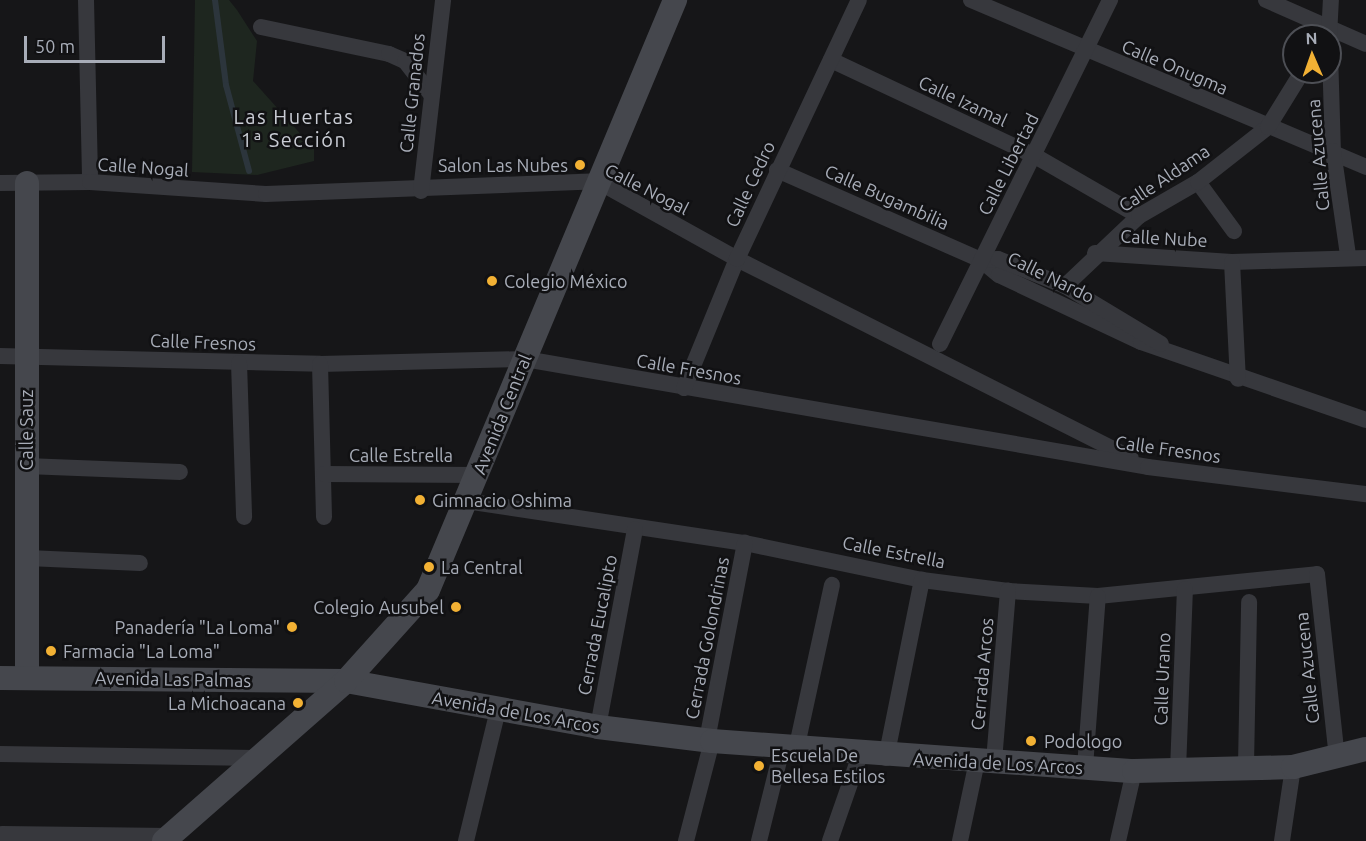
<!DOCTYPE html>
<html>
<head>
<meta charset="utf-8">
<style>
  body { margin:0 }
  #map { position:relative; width:1366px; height:841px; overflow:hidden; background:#161618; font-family:Ubuntu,sans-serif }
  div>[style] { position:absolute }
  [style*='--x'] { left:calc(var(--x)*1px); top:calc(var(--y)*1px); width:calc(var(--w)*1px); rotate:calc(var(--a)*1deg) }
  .green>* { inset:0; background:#1e261f }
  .stream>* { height:6px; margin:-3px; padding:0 3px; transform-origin:3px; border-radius:3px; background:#2c353c }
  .street>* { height:16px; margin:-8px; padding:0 8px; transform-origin:8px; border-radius:8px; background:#37383d }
  .secondary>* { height:24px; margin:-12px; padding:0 12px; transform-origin:12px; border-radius:12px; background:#45474d }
  .dots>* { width:16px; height:16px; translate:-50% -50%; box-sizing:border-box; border:3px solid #111113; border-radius:50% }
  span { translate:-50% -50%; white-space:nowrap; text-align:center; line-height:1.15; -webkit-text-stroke:5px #111113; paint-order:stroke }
  .street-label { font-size:18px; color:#a8adb8 }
  .poi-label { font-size:18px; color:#a8adb8 }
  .right { translate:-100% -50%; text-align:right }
  .left { translate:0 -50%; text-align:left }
  .neighbourhood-label { font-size:20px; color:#c9ccd4; letter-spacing:1.5px }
  .north { position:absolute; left:1282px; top:24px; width:60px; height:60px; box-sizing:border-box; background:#111113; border:2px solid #4d4f55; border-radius:50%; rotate:358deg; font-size:16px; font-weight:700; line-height:24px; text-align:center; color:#a8adb8 }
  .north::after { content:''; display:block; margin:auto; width:21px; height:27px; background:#f2b134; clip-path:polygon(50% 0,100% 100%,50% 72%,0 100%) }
  .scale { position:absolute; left:24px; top:36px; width:141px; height:27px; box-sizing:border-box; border:3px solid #a8adb8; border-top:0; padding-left:8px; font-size:18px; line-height:21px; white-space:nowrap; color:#a8adb8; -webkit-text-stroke:4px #111113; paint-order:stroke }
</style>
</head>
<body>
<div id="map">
  <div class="green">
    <div style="clip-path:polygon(195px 0,229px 0,237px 10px,257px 41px,253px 81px,314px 149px,314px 161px,257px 175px,192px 172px)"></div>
  </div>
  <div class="stream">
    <div style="--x:215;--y:0;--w:86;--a:82.6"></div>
    <div style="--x:226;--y:85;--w:89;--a:75"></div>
  </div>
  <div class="street">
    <div style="--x:86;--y:0;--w:182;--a:88.7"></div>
    <div style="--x:971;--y:0;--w:429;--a:22.9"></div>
    <div style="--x:1266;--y:0;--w:109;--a:23.7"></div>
    <div style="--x:261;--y:27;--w:131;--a:11.9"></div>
    <div style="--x:389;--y:54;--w:17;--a:24"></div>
    <div style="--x:405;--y:61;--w:41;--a:52"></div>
    <div style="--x:1329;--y:36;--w:36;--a:-87"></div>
    <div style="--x:1330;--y:52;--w:99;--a:88.3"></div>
    <div style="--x:1333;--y:151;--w:105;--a:81.8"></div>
    <div style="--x:831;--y:60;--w:225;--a:25.2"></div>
    <div style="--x:1035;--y:156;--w:120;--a:30"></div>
    <div style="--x:777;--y:170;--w:223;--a:23.8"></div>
    <div style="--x:981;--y:260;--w:23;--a:40"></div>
    <div style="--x:999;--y:275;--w:157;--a:25.3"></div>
    <div style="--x:1141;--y:342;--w:238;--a:19.1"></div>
    <div style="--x:1198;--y:182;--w:61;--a:53.7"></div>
    <div style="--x:0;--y:183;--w:90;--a:-0.6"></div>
    <div style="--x:90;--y:182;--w:176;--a:3.9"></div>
    <div style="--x:266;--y:194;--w:331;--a:-2.2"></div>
    <div style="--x:597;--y:181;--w:160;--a:29.1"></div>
    <div style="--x:737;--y:259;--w:441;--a:26.8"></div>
    <div style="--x:421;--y:191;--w:192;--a:-83.4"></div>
    <div style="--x:1095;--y:253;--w:137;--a:3.8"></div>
    <div style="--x:1232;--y:262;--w:134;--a:-1.7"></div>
    <div style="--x:981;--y:260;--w:17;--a:-3"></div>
    <div style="--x:998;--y:259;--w:72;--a:21.9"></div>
    <div style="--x:1065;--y:286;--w:112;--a:31.1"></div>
    <div style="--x:1232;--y:262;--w:117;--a:87.1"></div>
    <div style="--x:1065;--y:286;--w:102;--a:-43.4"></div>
    <div style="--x:1139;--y:216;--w:68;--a:-30"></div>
    <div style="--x:1198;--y:182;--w:89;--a:-38.2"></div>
    <div style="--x:1268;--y:127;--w:65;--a:-58.3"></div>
    <div style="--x:940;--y:344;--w:384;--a:-63.7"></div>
    <div style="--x:0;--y:356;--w:320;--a:1.4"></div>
    <div style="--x:320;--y:364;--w:205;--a:-1.4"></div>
    <div style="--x:525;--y:359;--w:632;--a:9.83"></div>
    <div style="--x:1148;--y:467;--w:220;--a:7.1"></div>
    <div style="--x:239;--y:363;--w:154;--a:88.1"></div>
    <div style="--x:320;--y:364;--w:153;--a:88.5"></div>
    <div style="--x:684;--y:388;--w:139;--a:-67.7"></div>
    <div style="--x:737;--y:259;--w:286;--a:-64.8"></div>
    <div style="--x:26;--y:466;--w:154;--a:2.2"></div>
    <div style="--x:324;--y:474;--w:153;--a:0.4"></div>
    <div style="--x:466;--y:501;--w:282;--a:8.6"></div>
    <div style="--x:745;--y:543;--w:181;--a:11.8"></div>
    <div style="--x:922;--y:580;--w:87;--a:7.3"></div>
    <div style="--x:1008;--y:591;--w:90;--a:3.2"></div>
    <div style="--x:1098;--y:596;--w:220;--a:-5.7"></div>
    <div style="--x:1317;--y:574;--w:185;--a:83.8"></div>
    <div style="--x:28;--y:558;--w:112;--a:2.6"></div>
    <div style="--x:598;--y:727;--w:201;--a:-79.4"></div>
    <div style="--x:707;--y:740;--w:201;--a:-79.1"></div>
    <div style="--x:796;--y:750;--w:169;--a:-77.7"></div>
    <div style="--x:0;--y:754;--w:259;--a:0.9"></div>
    <div style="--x:886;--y:758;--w:182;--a:-78.6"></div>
    <div style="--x:994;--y:761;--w:171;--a:-85.3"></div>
    <div style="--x:1246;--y:765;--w:163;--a:-88.9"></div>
    <div style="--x:1085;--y:767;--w:171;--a:-85.7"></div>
    <div style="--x:1178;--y:770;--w:181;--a:-87.8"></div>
    <div style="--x:2;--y:834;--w:168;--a:0.7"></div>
    <div style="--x:466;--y:841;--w:135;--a:-76.3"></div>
    <div style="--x:686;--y:841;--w:103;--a:-75.4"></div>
    <div style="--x:759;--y:841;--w:95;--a:-76"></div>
    <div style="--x:830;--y:841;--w:91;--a:-70.8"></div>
    <div style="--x:960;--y:841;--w:82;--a:-78"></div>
    <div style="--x:1118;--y:841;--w:72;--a:-77.1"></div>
    <div style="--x:1282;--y:841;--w:75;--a:-81.5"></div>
  </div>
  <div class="secondary">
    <div style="--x:27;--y:183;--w:494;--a:90"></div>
    <div style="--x:0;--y:678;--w:346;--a:0.5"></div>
    <div style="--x:346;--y:681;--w:256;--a:10.3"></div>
    <div style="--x:598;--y:727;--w:115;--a:7"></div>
    <div style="--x:712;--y:741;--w:423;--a:4.1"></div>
    <div style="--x:1134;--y:771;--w:159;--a:-1.4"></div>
    <div style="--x:1293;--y:767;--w:75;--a:-13.9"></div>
    <div style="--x:164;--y:841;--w:242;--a:-41.3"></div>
    <div style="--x:346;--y:681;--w:122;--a:-48"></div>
    <div style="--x:428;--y:590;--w:640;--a:-67.28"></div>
  </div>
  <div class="dots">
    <div style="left:580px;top:165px;background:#f2b134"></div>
    <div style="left:492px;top:281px;background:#f2b134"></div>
    <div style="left:420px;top:500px;background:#f2b134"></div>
    <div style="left:429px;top:567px;background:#f2b134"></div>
    <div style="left:456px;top:607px;background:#f2b134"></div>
    <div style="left:292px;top:627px;background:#f2b134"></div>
    <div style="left:51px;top:651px;background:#f2b134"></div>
    <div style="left:298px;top:703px;background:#f2b134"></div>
    <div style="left:1031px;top:741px;background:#f2b134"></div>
    <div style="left:759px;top:766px;background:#f2b134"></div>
  </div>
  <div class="street-label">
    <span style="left:1175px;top:67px;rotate:23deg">Calle Onugma</span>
    <span style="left:412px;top:93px;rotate:-84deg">Calle Granados</span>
    <span style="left:963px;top:101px;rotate:25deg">Calle Izamal</span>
    <span style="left:1318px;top:155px;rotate:-95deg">Calle Azucena</span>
    <span style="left:1008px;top:164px;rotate:-63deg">Calle Libertad</span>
    <span style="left:143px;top:167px;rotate:4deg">Calle Nogal</span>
    <span style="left:1164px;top:178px;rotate:-34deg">Calle Aldama</span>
    <span style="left:750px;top:184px;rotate:-65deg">Calle Cedro</span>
    <span style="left:647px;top:189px;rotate:27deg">Calle Nogal</span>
    <span style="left:887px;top:197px;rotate:24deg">Calle Bugambilia</span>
    <span style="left:1164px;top:238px;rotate:3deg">Calle Nube</span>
    <span style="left:1051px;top:277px;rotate:26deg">Calle Nardo</span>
    <span style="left:203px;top:342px;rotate:2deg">Calle Fresnos</span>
    <span style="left:689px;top:369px;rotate:10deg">Calle Fresnos</span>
    <span style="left:502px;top:414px;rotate:-68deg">Avenida Central</span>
    <span style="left:26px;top:430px;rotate:-90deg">Calle Sauz</span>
    <span style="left:1168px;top:449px;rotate:8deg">Calle Fresnos</span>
    <span style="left:401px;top:455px">Calle Estrella</span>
    <span style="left:894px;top:552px;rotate:11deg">Calle Estrella</span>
    <span style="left:597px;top:625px;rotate:-79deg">Cerrada Eucalipto</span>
    <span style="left:707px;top:638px;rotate:-79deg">Cerrada Golondrinas</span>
    <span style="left:1307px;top:668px;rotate:-96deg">Calle Azucena</span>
    <span style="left:982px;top:674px;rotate:-85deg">Cerrada Arcos</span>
    <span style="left:173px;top:679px;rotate:1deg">Avenida Las Palmas</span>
    <span style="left:1162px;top:679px;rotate:-88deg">Calle Urano</span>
    <span style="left:516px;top:712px;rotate:10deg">Avenida de Los Arcos</span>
    <span style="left:998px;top:763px;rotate:3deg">Avenida de Los Arcos</span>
  </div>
  <div class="poi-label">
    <span class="right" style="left:568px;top:165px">Salon Las Nubes</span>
    <span class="left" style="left:504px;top:281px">Colegio México</span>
    <span class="left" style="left:432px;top:500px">Gimnacio Oshima</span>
    <span class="left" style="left:441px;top:567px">La Central</span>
    <span class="right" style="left:444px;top:607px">Colegio Ausubel</span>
    <span class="right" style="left:280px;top:627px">Panadería "La Loma"</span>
    <span class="left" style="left:63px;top:651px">Farmacia "La Loma"</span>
    <span class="right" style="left:286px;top:703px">La Michoacana</span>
    <span class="left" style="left:1044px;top:741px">Podologo</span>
    <span class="left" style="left:771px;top:766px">Escuela De<br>Bellesa Estilos</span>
  </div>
  <div class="neighbourhood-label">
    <span style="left:294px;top:128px">Las Huertas<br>1ª Sección</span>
  </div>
  <div class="north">N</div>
  <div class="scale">50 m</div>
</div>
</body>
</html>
